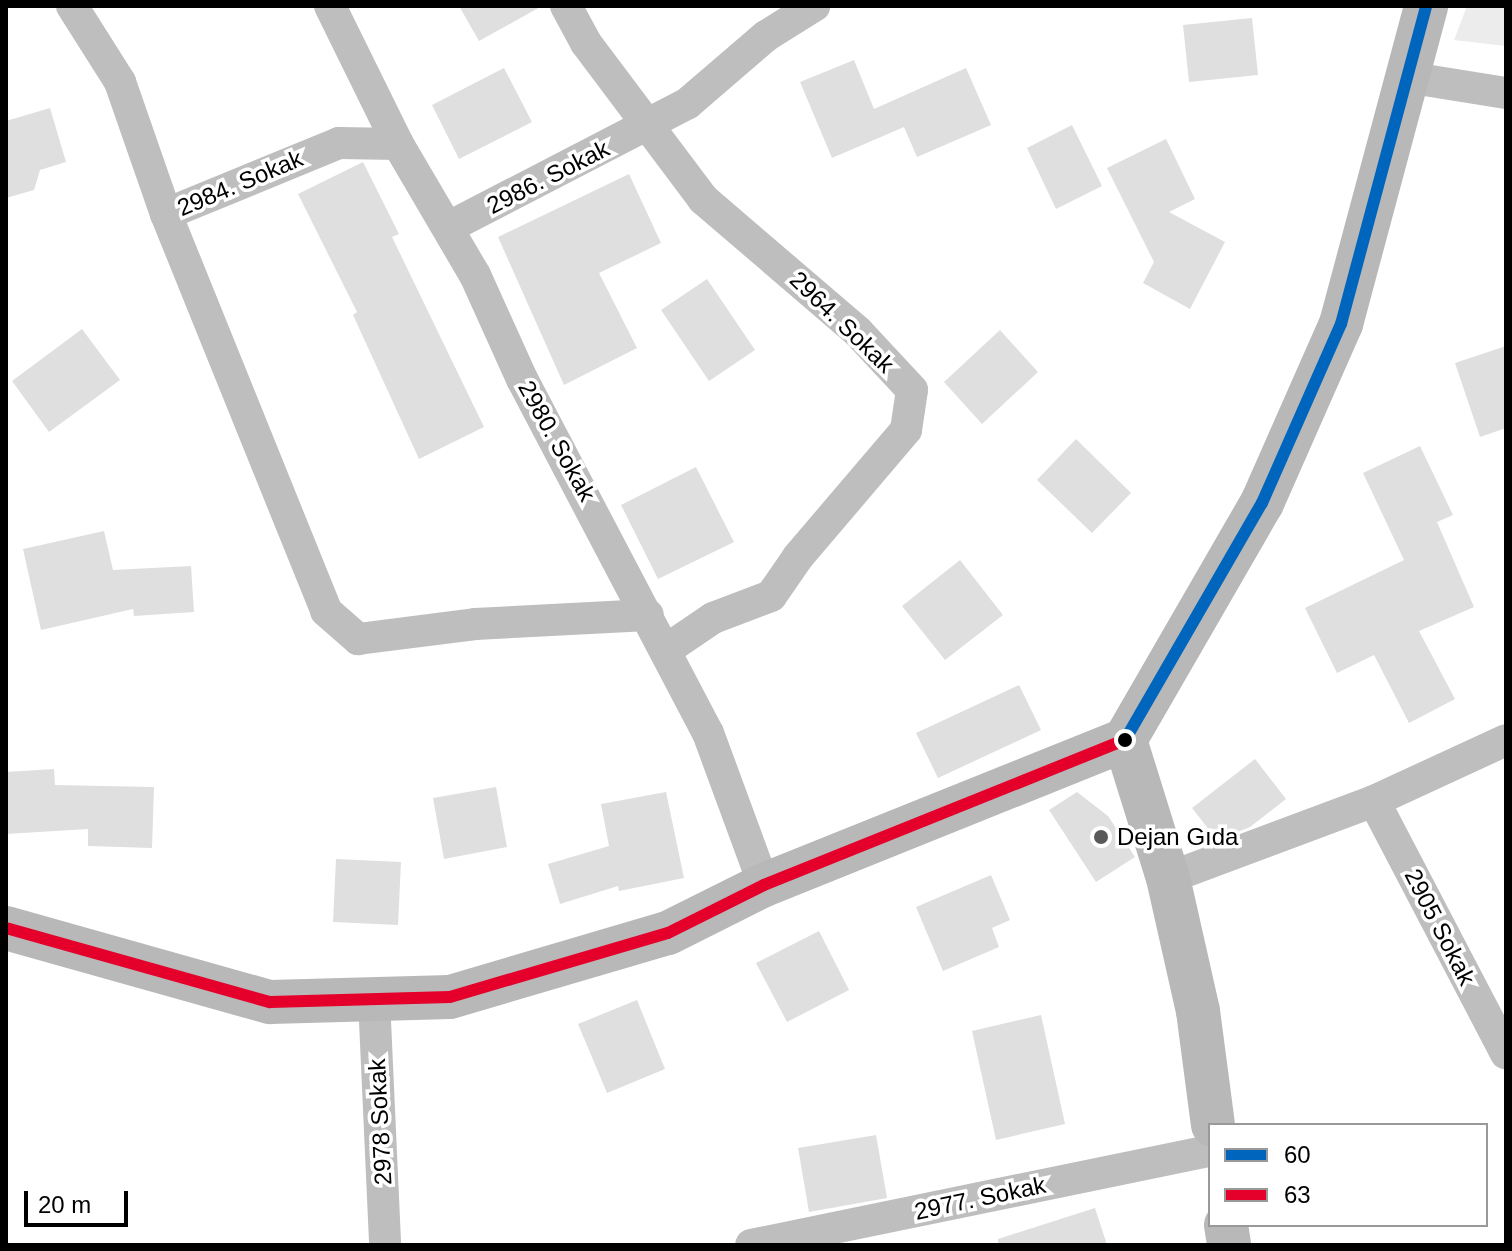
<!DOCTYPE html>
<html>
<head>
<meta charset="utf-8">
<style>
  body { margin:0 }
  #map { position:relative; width:1512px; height:1251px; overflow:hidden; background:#fff; font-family:Arial,sans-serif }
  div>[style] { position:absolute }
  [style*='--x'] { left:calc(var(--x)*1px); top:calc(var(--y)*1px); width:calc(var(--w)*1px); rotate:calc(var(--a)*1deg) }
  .green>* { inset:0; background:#ececec }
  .building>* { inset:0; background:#dfdfdf }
  .street>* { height:32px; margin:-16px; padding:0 16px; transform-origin:16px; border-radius:16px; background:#bebebe }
  .secondary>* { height:44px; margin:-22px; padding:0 22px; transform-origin:22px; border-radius:22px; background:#b8b8b8 }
  .bus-1>* { height:12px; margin:-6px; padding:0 6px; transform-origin:6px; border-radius:6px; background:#0065bd }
  .bus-2>* { height:12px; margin:-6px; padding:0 6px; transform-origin:6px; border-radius:6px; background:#e4002b }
  .dots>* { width:22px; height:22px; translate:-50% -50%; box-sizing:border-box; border:4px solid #fff; border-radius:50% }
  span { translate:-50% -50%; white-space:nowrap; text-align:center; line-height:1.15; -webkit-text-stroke:7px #fff; paint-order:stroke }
  .street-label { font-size:24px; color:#000 }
  .poi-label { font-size:24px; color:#000 }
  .left { translate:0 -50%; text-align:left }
  .frame { position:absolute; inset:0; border:8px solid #000; pointer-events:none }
  .legend { position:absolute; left:1208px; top:1123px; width:280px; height:104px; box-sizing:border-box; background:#fff; border:2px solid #999; margin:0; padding:10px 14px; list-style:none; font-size:24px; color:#000 }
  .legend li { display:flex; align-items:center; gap:16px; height:40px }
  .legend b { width:40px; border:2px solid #999 }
  .scale { position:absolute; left:24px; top:1191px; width:104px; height:36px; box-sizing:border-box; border:4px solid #000; border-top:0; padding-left:10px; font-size:24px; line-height:28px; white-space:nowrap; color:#000; -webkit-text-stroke:6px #fff; paint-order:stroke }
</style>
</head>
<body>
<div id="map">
  <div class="green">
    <div style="clip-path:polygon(1467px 6px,1506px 6px,1506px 46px,1454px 40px)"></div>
  </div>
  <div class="building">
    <div style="clip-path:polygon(459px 6px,542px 6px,479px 41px)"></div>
    <div style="clip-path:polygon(1252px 18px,1258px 75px,1189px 82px,1183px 25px)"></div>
    <div style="clip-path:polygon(854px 60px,874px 109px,966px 68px,991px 125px,917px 157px,904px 127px,832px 158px,800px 82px)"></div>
    <div style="clip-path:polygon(504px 68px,532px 122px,459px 159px,432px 105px)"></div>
    <div style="clip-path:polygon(50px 108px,66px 162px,40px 170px,34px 190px,6px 198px,6px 121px)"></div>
    <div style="clip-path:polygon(1072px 125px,1102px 186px,1056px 209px,1027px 148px)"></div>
    <div style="clip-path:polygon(1166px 139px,1195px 199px,1169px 212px,1225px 242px,1190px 309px,1143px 283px,1154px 262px,1107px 168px)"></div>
    <div style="clip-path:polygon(363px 162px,399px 234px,392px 237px,484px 427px,419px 459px,353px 315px,357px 312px,298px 194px)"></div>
    <div style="clip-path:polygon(629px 174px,661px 243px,599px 273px,637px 348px,564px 385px,498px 237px)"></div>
    <div style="clip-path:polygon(707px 279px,755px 350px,709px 381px,661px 310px)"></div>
    <div style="clip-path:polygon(82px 329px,120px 380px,49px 432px,12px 381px)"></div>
    <div style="clip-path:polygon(1000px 330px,1038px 372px,982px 424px,944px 382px)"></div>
    <div style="clip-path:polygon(1506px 346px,1506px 428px,1480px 437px,1455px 363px)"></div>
    <div style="clip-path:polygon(1076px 439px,1131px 493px,1092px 533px,1037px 480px)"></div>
    <div style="clip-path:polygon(1420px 446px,1453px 515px,1437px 522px,1474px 607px,1419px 631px,1455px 699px,1409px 723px,1374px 655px,1337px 673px,1305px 608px,1404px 560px,1363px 473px)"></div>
    <div style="clip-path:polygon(696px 467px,734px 542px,658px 579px,621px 505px)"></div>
    <div style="clip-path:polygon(104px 531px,113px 570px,191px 566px,194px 612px,134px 616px,133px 609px,41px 630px,23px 549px)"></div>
    <div style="clip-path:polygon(960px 560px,1003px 615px,945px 660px,902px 606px)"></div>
    <div style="clip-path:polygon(1019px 685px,1041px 730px,938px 778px,916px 733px)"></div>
    <div style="clip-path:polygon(1255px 759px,1286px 799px,1250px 827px,1217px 840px,1192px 808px)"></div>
    <div style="clip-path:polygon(54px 769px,55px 785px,154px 787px,152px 848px,88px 846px,88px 829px,6px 834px,6px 772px)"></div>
    <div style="clip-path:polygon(496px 787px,507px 847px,444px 859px,433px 798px)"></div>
    <div style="clip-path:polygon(666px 792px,684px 878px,619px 891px,618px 886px,560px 904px,548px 864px,609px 846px,601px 804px)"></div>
    <div style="clip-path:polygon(1077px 792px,1108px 816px,1135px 857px,1096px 882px,1049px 810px)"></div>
    <div style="clip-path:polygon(336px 859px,401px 862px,398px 925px,333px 922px)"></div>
    <div style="clip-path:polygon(991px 875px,1010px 920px,992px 928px,999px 947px,943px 971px,916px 907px)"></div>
    <div style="clip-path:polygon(819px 931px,849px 990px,787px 1022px,756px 963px)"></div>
    <div style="clip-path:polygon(637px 1000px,665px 1069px,607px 1093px,578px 1024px)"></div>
    <div style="clip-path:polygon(1041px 1015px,1065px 1124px,996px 1140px,972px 1031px)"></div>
    <div style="clip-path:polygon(876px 1135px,887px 1198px,809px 1212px,798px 1148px)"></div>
    <div style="clip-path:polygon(1095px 1208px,1107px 1245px,998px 1245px,998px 1239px)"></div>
  </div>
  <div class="street">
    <div style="--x:72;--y:6;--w:90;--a:57.7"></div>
    <div style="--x:120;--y:82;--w:140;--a:70.8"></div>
    <div style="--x:166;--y:214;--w:187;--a:-22.3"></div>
    <div style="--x:339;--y:143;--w:59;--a:1"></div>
    <div style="--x:330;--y:6;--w:154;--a:63.8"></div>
    <div style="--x:398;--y:144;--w:152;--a:59.6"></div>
    <div style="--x:475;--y:275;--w:114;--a:65.7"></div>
    <div style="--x:522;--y:379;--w:400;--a:62.3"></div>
    <div style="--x:708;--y:733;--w:162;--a:69.8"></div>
    <div style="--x:566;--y:6;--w:42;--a:61.6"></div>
    <div style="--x:586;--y:43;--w:195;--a:53.1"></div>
    <div style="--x:703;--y:199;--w:204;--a:40.6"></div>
    <div style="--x:858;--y:332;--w:79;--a:47"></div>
    <div style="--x:912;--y:390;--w:40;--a:98.5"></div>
    <div style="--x:906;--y:430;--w:167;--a:130.4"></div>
    <div style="--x:798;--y:557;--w:47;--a:124.7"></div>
    <div style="--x:771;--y:596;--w:62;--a:159.2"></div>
    <div style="--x:713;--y:618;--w:57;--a:145.8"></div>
    <div style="--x:1406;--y:77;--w:101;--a:9.1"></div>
    <div style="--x:166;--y:214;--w:428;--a:68"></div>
    <div style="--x:326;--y:611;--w:43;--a:41.2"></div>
    <div style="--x:358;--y:639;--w:118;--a:-7.3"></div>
    <div style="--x:475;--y:624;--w:173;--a:-3"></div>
    <div style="--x:449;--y:227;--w:269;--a:-27.4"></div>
    <div style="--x:688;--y:103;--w:103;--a:-40.7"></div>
    <div style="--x:766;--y:36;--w:57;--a:-32"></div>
    <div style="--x:1374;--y:801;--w:285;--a:62.4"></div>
    <div style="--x:1168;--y:878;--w:220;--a:-20.5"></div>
    <div style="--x:1374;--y:801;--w:145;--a:-24.8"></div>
    <div style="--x:374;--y:999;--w:246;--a:87.4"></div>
    <div style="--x:751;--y:1245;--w:469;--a:-11.6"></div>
  </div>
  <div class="secondary">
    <div style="--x:1125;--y:740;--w:274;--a:-60"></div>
    <div style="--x:1262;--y:503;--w:196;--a:-66.2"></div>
    <div style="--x:1341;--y:324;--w:329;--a:-75"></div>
    <div style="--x:1125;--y:740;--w:145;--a:72.7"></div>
    <div style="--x:1168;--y:878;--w:136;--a:77.3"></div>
    <div style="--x:1198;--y:1011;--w:115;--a:82.5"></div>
    <div style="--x:6;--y:928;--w:274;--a:15.7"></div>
    <div style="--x:270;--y:1002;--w:180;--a:-1.6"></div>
    <div style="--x:450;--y:997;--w:227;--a:-16.4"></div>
    <div style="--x:668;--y:933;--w:107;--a:-26.6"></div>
    <div style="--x:764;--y:885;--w:389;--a:-21.9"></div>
    <div style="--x:1226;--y:1225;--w:20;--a:81"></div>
  </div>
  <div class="bus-1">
    <div style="--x:1125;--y:740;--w:274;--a:-60"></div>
    <div style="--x:1262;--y:503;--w:196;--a:-66.2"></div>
    <div style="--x:1341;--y:324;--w:329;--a:-75"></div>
  </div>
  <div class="bus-2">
    <div style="--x:6;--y:928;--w:274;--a:15.7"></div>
    <div style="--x:270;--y:1002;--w:180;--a:-1.6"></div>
    <div style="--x:450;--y:997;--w:227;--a:-16.4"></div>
    <div style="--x:668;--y:933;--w:107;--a:-26.6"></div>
    <div style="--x:764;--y:885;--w:389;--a:-21.9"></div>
  </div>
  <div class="dots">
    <div style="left:1125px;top:740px;background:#000"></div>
    <div style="left:1101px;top:837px;background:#595959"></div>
  </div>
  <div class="street-label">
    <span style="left:548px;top:177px;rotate:-27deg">2986. Sokak</span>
    <span style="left:240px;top:183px;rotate:-23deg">2984. Sokak</span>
    <span style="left:842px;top:322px;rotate:44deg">2964. Sokak</span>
    <span style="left:557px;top:441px;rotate:61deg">2980. Sokak</span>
    <span style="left:1440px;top:927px;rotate:63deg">2905 Sokak</span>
    <span style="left:380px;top:1122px;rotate:-93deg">2978 Sokak</span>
    <span style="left:980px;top:1198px;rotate:-12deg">2977. Sokak</span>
  </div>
  <div class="poi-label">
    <span class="left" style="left:1117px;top:837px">Dejan Gıda</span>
  </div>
  <div class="frame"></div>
  <ul class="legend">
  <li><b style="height:10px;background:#0065bd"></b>60</li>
  <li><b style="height:10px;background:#e4002b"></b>63</li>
  </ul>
  <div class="scale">20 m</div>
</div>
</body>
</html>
